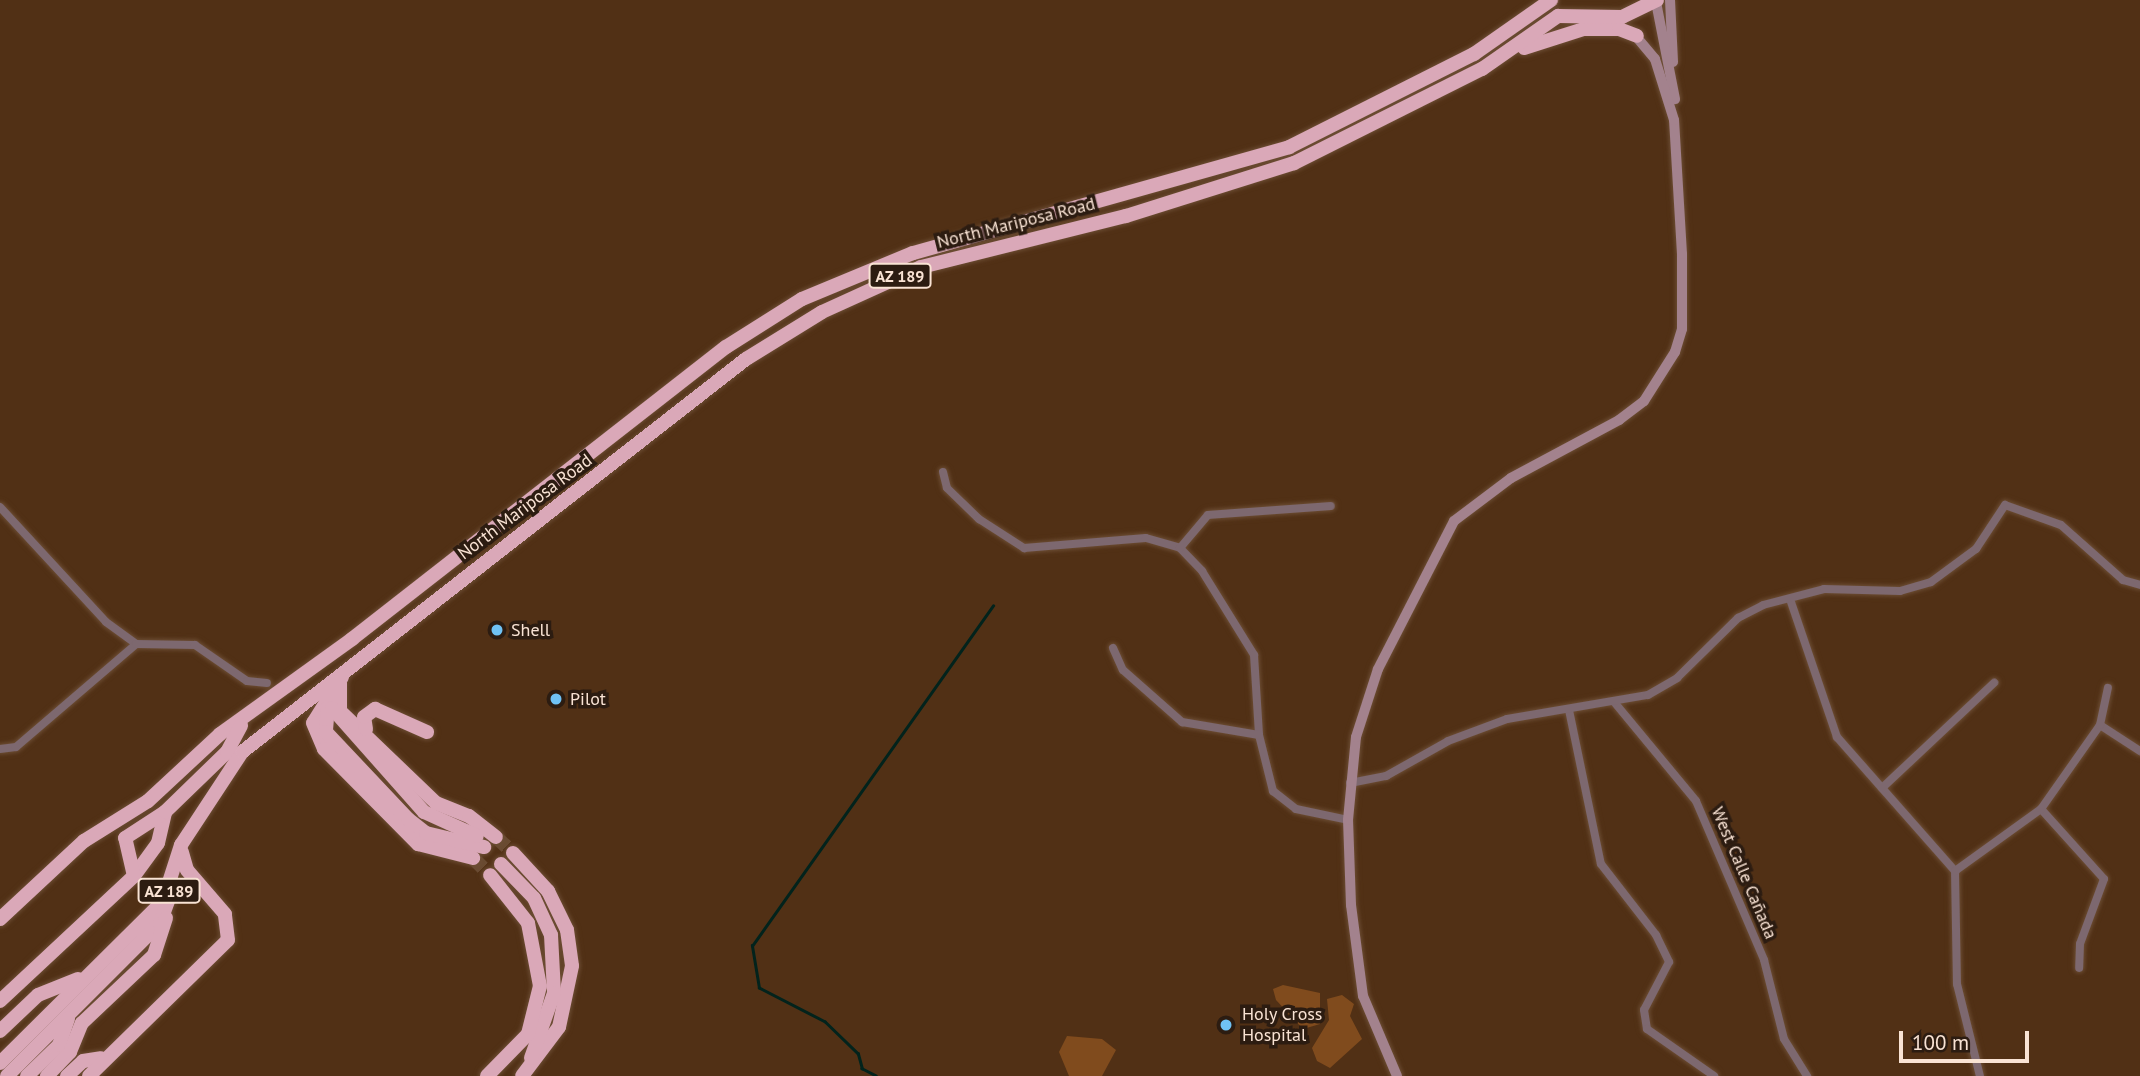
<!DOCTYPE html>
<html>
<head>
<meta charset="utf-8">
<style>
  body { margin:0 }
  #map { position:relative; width:2140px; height:1076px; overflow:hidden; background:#513015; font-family:"PT Sans",sans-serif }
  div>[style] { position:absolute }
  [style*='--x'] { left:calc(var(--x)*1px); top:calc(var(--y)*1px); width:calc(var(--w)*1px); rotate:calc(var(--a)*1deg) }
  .green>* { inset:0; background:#804b1d }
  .stream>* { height:2.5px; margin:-1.25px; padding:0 1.25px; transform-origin:1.25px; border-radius:1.25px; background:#02231c }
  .highway-tunnel>* { height:14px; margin-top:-7px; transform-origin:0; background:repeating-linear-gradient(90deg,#6a4b32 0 14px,transparent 0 21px) }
  .roads { filter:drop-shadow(0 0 2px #6c4d34) drop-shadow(0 0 2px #6c4d34) }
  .street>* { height:8px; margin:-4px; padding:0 4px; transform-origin:4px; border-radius:4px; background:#7d686f }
  .secondary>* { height:10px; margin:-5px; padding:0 5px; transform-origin:5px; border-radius:5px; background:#a3828d }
  .highway>* { height:14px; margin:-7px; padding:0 7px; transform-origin:7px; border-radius:7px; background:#daa8b8 }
  .dots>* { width:19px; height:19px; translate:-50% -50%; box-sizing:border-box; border:4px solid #2c1c11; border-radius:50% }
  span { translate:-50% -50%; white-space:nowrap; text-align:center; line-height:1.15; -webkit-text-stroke:7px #2c1c11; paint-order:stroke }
  .shield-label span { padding:2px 5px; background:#2c1c11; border:2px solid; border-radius:5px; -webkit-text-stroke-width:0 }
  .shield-label { font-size:16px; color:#f9e3d4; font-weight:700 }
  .street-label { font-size:18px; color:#f9e3d4 }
  .poi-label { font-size:18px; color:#f9e3d4 }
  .left { translate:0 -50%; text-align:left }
  .scale { position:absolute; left:1899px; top:1031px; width:130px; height:32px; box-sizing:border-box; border:4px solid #f9e3d4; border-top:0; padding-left:9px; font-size:21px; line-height:24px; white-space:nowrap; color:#f9e3d4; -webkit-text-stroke:5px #2c1c11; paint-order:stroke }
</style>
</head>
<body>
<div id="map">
  <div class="green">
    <div style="clip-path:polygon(1283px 985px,1320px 993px,1320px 1024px,1303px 1029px,1276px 1000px,1273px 989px)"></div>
    <div style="clip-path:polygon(1342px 995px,1354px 1004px,1350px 1016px,1362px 1039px,1330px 1068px,1317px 1061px,1312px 1048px,1329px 1020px,1327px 999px)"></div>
    <div style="clip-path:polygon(1067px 1036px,1102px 1039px,1116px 1050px,1102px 1076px,1069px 1076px,1059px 1052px)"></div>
  </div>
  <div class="stream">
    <div style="--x:876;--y:1076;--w:16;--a:-153"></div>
    <div style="--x:862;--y:1069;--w:16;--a:-105"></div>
    <div style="--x:858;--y:1054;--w:46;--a:-135.9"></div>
    <div style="--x:825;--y:1022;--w:74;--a:-152.7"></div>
    <div style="--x:759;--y:988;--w:43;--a:-99.5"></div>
    <div style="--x:752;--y:946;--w:417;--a:-54.7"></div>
  </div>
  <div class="highway-tunnel">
    <div style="--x:496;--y:837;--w:23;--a:43"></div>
    <div style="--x:473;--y:858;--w:24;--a:45"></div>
  </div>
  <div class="roads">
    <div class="street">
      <div style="--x:943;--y:472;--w:16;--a:76"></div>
      <div style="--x:947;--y:488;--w:45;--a:44.1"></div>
      <div style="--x:979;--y:519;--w:54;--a:32.8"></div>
      <div style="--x:1024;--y:548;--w:122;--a:-4.7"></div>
      <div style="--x:1146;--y:538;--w:35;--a:16"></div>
      <div style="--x:1180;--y:548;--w:32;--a:46"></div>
      <div style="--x:1202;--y:571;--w:99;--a:58.2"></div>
      <div style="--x:1254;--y:655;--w:80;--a:86.4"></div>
      <div style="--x:1259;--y:735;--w:58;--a:76"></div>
      <div style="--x:1273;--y:791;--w:29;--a:38"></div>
      <div style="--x:1296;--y:809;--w:53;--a:11.9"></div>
      <div style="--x:0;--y:507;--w:156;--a:47.3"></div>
      <div style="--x:106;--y:622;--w:37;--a:36"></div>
      <div style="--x:1180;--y:548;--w:43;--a:-49.7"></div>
      <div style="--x:1208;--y:515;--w:123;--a:-4.2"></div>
      <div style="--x:1790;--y:599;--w:146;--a:71.2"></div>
      <div style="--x:1837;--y:737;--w:179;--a:48.6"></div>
      <div style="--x:1955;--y:871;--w:113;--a:89"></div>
      <div style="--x:1957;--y:984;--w:95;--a:76"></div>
      <div style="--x:1113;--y:648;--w:24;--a:66"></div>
      <div style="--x:1123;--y:670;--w:79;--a:41.4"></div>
      <div style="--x:1182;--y:722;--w:78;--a:9.6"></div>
      <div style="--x:1615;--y:703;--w:127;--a:50.4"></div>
      <div style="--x:1696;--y:801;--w:173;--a:66.8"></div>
      <div style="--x:1764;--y:960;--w:81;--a:75.8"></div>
      <div style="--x:1784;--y:1039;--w:44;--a:58.1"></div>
      <div style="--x:1569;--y:710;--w:157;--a:78.3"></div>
      <div style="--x:1601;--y:864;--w:90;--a:52.2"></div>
      <div style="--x:1656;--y:935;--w:30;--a:64"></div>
      <div style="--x:1669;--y:962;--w:54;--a:117.5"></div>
      <div style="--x:1644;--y:1010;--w:19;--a:81"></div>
      <div style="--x:1647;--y:1029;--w:82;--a:35"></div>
      <div style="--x:2100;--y:725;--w:48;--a:33"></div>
      <div style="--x:0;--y:749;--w:16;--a:-7"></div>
      <div style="--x:16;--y:747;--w:158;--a:-40.6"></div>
      <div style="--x:136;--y:644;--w:59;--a:1"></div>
      <div style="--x:195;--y:645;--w:63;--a:34.7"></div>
      <div style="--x:247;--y:681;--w:20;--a:6"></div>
      <div style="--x:1350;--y:783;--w:37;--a:-11"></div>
      <div style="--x:1386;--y:776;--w:71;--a:-29.4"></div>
      <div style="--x:1448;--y:741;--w:63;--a:-20.4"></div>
      <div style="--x:1507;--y:719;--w:143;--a:-9.7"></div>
      <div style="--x:1648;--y:695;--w:34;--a:-30"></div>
      <div style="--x:1677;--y:678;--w:86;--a:-44.5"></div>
      <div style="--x:1738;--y:618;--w:28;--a:-27"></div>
      <div style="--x:1763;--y:605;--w:63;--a:-14.7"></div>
      <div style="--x:1824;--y:589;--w:76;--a:1.5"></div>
      <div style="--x:1900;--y:591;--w:32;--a:-16"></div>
      <div style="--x:1931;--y:582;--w:56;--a:-36.3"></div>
      <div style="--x:1976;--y:549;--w:53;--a:-56.6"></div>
      <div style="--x:2005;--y:505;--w:59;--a:19.7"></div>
      <div style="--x:2061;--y:525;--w:83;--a:41.6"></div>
      <div style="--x:2123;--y:580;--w:18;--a:16"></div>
      <div style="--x:1882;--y:788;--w:154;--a:-43.2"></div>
      <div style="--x:2041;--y:809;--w:94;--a:48"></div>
      <div style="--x:2104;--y:879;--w:69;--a:110.3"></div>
      <div style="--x:2080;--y:944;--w:24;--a:92"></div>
      <div style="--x:1955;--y:871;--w:106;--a:-35.8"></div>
      <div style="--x:2041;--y:809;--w:103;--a:-54.9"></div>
      <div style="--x:2100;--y:725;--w:38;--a:-78"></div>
    </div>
    <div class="secondary">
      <div style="--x:1670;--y:0;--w:62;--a:87.2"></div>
      <div style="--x:1656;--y:2;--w:99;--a:78.9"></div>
      <div style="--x:1397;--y:1076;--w:87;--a:-113"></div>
      <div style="--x:1363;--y:996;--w:92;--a:-97.5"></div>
      <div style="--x:1351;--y:905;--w:85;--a:-92"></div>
      <div style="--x:1348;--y:820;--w:83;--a:-84.5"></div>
      <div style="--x:1356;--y:737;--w:71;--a:-72.1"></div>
      <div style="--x:1378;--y:669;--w:166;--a:-62.8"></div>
      <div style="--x:1454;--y:521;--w:71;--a:-37"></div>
      <div style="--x:1511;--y:478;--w:123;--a:-28.2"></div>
      <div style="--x:1619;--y:420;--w:31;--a:-37"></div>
      <div style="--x:1644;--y:401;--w:58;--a:-57.7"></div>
      <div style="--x:1675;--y:352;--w:24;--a:-73"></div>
      <div style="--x:1682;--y:329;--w:75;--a:-90"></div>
      <div style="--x:1682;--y:254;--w:134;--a:-93.4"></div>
      <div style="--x:1674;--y:120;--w:64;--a:-107.3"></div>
      <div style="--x:1655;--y:59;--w:34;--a:-130"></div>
    </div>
    <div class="highway">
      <div style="--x:1524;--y:48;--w:63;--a:-17.6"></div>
      <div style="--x:1584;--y:29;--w:35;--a:0"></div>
      <div style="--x:1619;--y:29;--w:19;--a:21"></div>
      <div style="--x:342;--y:677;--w:54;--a:122.2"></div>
      <div style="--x:313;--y:723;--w:28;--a:67"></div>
      <div style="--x:324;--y:749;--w:134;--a:45.3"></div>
      <div style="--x:418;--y:844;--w:57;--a:14.3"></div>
      <div style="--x:340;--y:683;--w:28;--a:90"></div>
      <div style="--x:340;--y:711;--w:133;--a:43.8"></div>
      <div style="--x:436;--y:803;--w:35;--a:22"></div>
      <div style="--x:469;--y:816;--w:34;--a:38"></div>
      <div style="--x:328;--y:707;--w:25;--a:95"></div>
      <div style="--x:326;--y:732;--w:120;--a:46.7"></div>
      <div style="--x:408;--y:819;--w:23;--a:38"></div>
      <div style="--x:426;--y:833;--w:60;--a:13.6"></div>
      <div style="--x:332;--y:708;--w:139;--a:48.5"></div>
      <div style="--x:424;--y:812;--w:58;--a:24.4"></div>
      <div style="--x:366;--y:729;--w:12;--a:-99"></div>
      <div style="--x:364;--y:717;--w:14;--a:-36"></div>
      <div style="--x:375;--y:709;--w:57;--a:23.9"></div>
      <div style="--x:513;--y:853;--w:52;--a:47.4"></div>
      <div style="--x:548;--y:891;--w:43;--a:64"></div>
      <div style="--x:567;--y:930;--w:36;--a:82"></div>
      <div style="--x:572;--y:966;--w:62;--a:102"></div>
      <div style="--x:559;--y:1027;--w:61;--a:127.1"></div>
      <div style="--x:501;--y:864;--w:47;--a:45.9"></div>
      <div style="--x:534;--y:898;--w:41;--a:65.3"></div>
      <div style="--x:551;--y:935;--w:58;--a:87"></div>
      <div style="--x:554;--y:993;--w:69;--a:109.5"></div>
      <div style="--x:134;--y:876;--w:41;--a:-54"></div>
      <div style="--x:158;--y:843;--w:32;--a:-77"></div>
      <div style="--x:0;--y:919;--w:115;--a:-42.9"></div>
      <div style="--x:84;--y:841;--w:75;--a:-32"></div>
      <div style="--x:148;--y:801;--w:98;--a:-42.9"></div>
      <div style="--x:220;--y:734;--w:163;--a:-35.7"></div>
      <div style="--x:352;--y:639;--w:474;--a:-38"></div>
      <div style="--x:726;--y:347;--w:90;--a:-32.3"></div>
      <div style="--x:802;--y:299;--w:120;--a:-22.5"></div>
      <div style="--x:913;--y:253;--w:391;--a:-15.7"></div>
      <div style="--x:1289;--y:147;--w:207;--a:-26.7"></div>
      <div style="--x:1474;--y:54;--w:94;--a:-35"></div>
      <div style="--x:0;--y:1001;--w:183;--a:-43"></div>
      <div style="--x:134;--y:876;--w:39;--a:-103"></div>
      <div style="--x:125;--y:838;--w:48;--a:-33"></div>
      <div style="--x:165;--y:812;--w:86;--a:-44.1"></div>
      <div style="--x:227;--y:752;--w:30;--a:-62"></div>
      <div style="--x:0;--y:1031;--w:52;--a:-43.5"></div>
      <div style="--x:38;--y:995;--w:43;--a:-21.8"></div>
      <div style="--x:0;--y:1063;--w:230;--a:-44.8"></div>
      <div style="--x:163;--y:901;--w:59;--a:-72.2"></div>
      <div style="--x:181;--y:845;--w:111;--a:-56.7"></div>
      <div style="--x:242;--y:752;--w:639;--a:-37.95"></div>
      <div style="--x:746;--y:359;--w:89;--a:-31.7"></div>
      <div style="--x:822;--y:312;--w:109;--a:-24.4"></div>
      <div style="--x:921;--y:267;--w:211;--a:-14"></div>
      <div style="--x:1126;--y:216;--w:176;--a:-17.5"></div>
      <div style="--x:1294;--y:163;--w:210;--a:-26.6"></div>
      <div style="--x:1482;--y:69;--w:93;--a:-34.9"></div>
      <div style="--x:1558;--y:16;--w:64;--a:0.9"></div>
      <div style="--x:1622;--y:17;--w:39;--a:-26"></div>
      <div style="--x:7;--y:1076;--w:216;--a:-45"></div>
      <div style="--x:160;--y:923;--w:33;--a:-70"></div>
      <div style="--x:27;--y:1076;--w:45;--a:-44.1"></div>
      <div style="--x:59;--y:1045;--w:28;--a:-71"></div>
      <div style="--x:47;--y:1076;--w:33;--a:-46"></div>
      <div style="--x:70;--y:1052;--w:31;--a:-68"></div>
      <div style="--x:82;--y:1023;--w:99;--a:-43.4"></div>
      <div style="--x:154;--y:955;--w:39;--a:-72"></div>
      <div style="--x:67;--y:1076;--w:22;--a:-43"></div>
      <div style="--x:83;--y:1061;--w:18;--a:-9"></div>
      <div style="--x:89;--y:1076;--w:194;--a:-44.4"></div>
      <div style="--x:228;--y:940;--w:26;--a:-97"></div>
      <div style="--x:225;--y:914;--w:58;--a:-130.8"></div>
      <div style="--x:187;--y:870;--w:19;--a:-106"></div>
      <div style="--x:487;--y:1076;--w:59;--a:-45.7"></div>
      <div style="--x:528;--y:1034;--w:49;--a:-76"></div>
      <div style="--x:540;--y:986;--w:64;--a:-100.8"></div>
      <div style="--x:528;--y:923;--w:61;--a:-128.4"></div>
    </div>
  </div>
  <div class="dots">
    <div style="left:497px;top:630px;background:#70c2f4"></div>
    <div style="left:556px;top:699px;background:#70c2f4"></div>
    <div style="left:1226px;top:1025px;background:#70c2f4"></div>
  </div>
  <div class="shield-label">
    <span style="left:900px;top:276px">AZ 189</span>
    <span style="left:169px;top:891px">AZ 189</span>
  </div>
  <div class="street-label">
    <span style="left:1016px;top:223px;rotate:-14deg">North Mariposa Road</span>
    <span style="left:525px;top:507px;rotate:-37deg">North Mariposa Road</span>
    <span style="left:1744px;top:873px;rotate:67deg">West Calle Cañada</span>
  </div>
  <div class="poi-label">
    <span class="left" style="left:511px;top:630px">Shell</span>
    <span class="left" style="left:570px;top:699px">Pilot</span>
    <span class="left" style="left:1242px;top:1025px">Holy Cross<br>Hospital</span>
  </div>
  <div class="scale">100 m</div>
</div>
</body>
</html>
